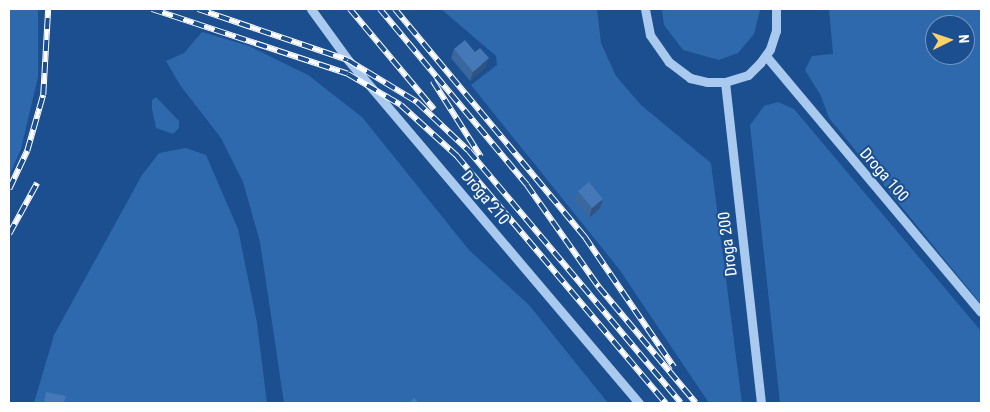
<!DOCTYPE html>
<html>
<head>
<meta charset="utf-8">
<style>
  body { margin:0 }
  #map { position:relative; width:990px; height:412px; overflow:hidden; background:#1b4f8f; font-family:"Roboto Condensed",sans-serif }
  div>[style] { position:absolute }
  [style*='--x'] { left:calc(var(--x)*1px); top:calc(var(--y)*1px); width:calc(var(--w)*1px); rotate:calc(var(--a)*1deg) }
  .green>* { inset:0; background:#2e69ad }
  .minor>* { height:9px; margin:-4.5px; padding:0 4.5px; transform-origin:4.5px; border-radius:4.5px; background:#a9c9ee }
  .rail>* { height:5.5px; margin-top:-2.75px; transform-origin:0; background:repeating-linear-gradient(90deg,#1b4f8f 0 11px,#fff 0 22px); box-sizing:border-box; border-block:1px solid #fff }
  .wall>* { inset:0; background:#3a679d }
  .shaded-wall>* { inset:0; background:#305480 }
  .building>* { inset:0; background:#4478b7 }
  span { translate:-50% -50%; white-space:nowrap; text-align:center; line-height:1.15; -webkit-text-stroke:4px #1b4f8f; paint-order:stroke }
  .street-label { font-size:16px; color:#fff }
  .frame { position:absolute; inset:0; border:10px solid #fff; pointer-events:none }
  .north { position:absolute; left:925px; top:15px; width:50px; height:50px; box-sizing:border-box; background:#1b4f8f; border:1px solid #7695bc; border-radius:50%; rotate:86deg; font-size:14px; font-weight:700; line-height:20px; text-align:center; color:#fff }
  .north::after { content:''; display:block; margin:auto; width:18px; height:22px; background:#ffd166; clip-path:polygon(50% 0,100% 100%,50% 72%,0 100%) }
</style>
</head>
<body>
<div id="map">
  <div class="green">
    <div style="clip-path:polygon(9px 9px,38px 9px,38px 77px,21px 149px,9px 176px)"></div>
    <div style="clip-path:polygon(441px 9px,597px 9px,601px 43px,616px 76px,641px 105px,711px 163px,742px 403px,709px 403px,619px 269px,471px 85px,497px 65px,496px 56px)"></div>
    <div style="clip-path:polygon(662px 9px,760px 9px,760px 10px,754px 34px,738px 53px,719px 60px,683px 50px,664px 25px)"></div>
    <div style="clip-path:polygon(evenodd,829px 9px,981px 9px,981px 304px,829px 118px,821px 96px,805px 70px,812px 56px,833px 54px,829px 9px,935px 25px,965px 25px,965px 55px,935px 55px,935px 25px)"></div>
    <div style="clip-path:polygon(202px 32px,249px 46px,308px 75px,362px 117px,469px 250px,529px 305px,608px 403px,284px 403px,260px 242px,243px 182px,221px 138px,180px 85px,166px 61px,184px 53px)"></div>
    <div style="clip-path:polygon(156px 97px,179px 121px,179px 128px,173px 134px,156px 128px,152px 109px,152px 100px)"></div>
    <div style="clip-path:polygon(778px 102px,794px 109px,981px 331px,981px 403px,780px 403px,750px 125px,764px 106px)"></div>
    <div style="clip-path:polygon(186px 148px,206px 155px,238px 229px,257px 323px,267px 403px,34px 403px,54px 335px,142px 175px,159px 153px)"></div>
  </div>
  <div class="minor">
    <div style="--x:311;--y:9;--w:63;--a:54"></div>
    <div style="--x:348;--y:60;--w:450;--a:49.7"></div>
    <div style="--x:645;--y:9;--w:26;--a:79"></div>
    <div style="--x:650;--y:35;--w:33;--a:55"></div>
    <div style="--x:669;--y:62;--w:26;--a:37"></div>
    <div style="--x:690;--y:78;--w:17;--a:13"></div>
    <div style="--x:707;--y:82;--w:18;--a:0"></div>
    <div style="--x:725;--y:82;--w:24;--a:-17"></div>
    <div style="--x:748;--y:75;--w:17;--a:-45"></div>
    <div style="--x:760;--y:63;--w:17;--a:-54"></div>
    <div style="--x:770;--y:49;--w:19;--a:-72"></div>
    <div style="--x:776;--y:31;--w:22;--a:-90"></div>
    <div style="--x:766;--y:56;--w:334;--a:50"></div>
    <div style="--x:725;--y:82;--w:323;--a:83.6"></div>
  </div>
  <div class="rail">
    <div style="--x:152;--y:9;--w:206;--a:18.3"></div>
    <div style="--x:348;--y:74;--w:61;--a:30.3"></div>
    <div style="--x:401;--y:105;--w:76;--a:42.3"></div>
    <div style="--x:457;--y:156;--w:324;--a:49.8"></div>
    <div style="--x:198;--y:9;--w:158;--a:18.8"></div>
    <div style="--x:348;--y:60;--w:81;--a:31.3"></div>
    <div style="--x:417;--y:102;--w:71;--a:43.3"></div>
    <div style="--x:469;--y:151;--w:329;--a:49.9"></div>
    <div style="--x:350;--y:9;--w:131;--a:50"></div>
    <div style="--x:380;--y:9;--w:229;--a:50.1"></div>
    <div style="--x:527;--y:185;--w:125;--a:54.8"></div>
    <div style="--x:599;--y:287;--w:151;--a:50.1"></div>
    <div style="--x:395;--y:9;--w:297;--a:50.2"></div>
    <div style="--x:585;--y:237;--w:158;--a:55.6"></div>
    <div style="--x:433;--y:81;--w:90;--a:57.7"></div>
    <div style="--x:9;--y:189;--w:42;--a:-64.7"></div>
    <div style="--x:27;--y:151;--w:58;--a:-74.1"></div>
    <div style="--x:43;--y:95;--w:86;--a:-86.7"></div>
    <div style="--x:9;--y:234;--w:58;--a:-61.2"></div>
  </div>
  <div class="wall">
    <div style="clip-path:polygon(454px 49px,486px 67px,470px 81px,451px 58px)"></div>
    <div style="clip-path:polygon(578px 191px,600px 208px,589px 218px,574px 200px)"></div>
  </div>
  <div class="shaded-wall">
    <div style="clip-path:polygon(946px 55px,964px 55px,963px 56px,944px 59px)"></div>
    <div style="clip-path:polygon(489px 58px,486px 67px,470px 81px,473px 72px)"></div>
    <div style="clip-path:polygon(603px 199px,600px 208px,589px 218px,592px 208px)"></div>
  </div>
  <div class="building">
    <div style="clip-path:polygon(963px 18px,964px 25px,944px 25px,944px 21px)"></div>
    <div style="clip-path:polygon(965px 34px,967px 47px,965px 47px)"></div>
    <div style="clip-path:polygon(465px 40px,475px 52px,480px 48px,489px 58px,473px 72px,454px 49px)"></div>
    <div style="clip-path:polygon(589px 182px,603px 199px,592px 208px,578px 191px)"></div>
    <div style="clip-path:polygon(46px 392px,66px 396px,64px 403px,44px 403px)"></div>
    <div style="clip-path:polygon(414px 398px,419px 403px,409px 403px)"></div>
  </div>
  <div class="street-label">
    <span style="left:884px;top:175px;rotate:49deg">Droga 100</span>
    <span style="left:485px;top:198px;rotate:50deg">Droga 210</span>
    <span style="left:728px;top:244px;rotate:-97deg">Droga 200</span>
  </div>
  <div class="frame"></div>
  <div class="north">N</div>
</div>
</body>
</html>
